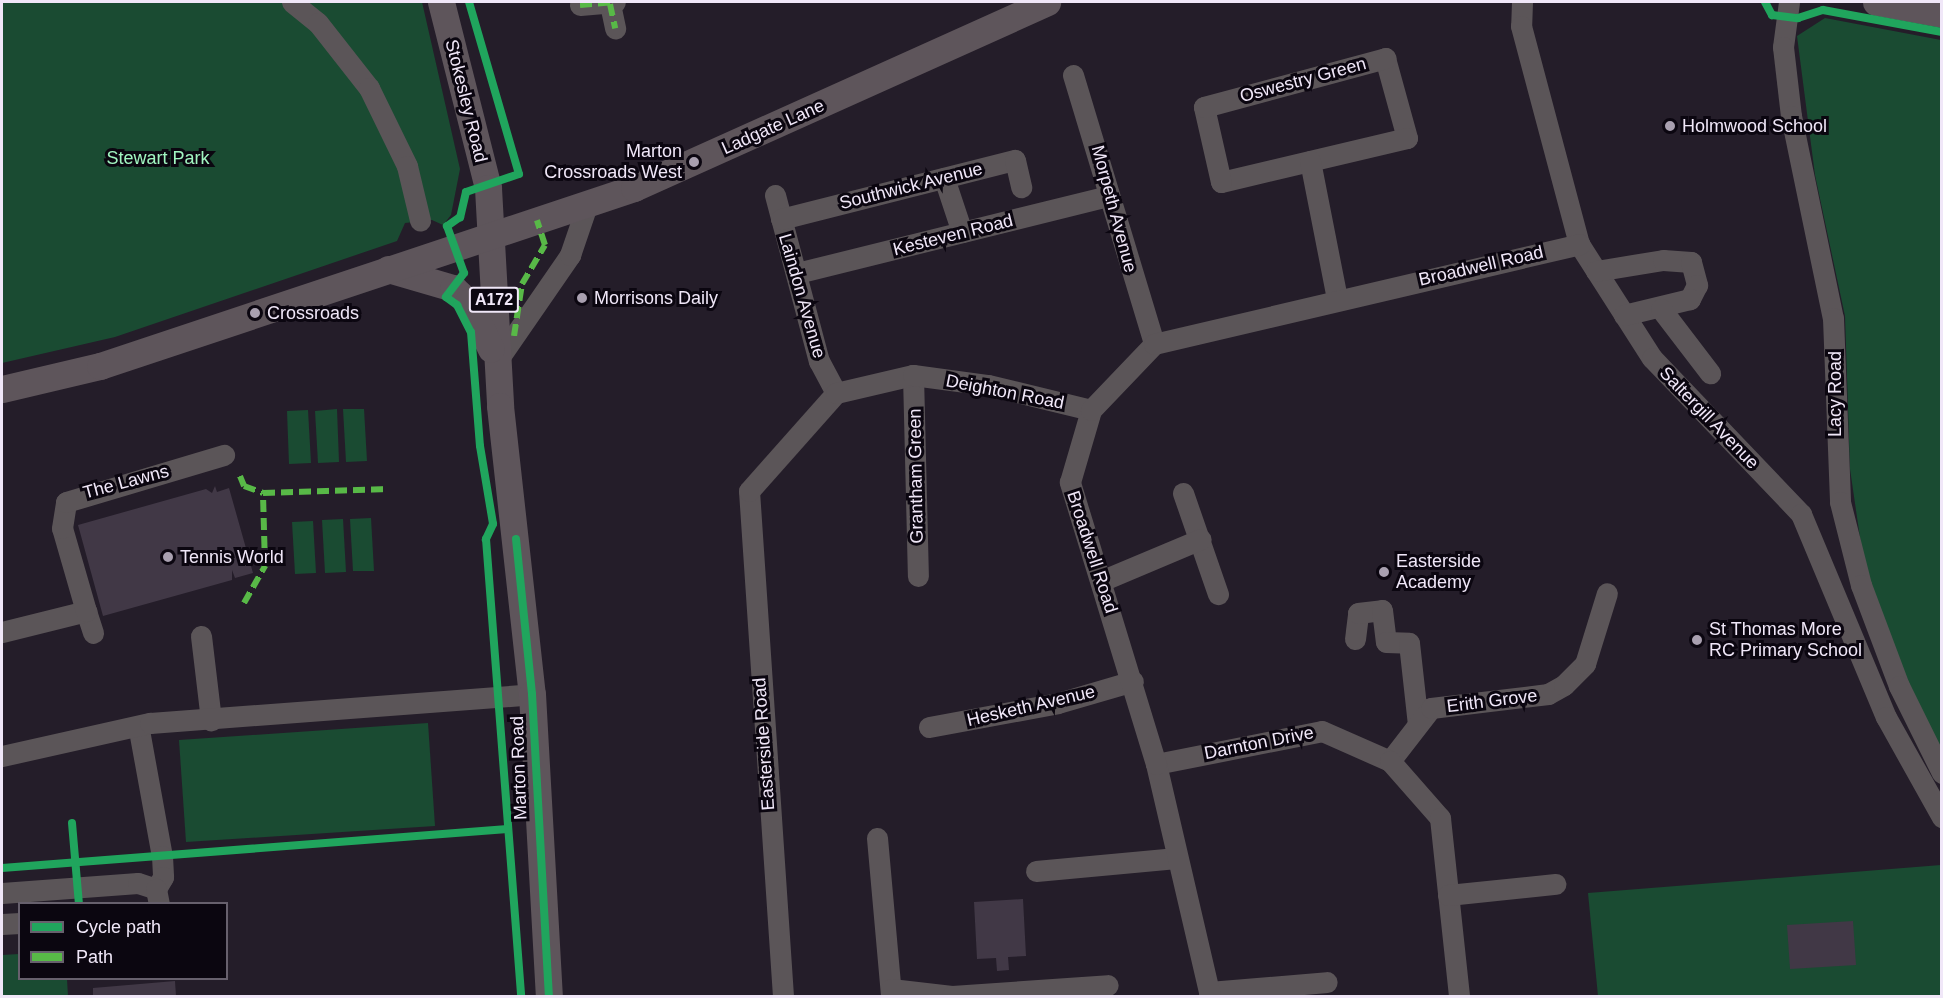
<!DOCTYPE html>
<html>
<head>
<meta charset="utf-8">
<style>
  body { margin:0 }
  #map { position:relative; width:1943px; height:998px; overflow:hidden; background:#241d29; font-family:Arial,sans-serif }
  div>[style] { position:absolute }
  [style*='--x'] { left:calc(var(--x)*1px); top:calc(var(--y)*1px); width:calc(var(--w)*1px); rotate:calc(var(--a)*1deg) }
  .green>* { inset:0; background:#1a4b32 }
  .building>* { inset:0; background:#413846 }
  .minor>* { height:21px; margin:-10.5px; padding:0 10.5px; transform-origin:10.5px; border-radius:10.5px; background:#5b5558 }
  .major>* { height:27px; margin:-13.5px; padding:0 13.5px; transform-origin:13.5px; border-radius:13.5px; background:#5e555b }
  .quiet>* { height:6px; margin-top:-3px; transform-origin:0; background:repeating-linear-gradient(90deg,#58b947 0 12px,transparent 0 18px) }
  .cycleway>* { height:8px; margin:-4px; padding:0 4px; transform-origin:4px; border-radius:4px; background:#20a55d }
  .dots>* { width:16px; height:16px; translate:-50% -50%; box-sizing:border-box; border:3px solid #0b0610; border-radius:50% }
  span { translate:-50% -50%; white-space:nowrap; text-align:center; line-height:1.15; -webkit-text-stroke:6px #0b0610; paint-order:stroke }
  .shield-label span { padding:2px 4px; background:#0b0610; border:2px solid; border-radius:4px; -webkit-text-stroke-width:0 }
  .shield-label { font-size:16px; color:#f0e7f8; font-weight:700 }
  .street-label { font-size:18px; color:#f0e7f8 }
  .poi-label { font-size:18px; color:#f0e7f8 }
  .left { translate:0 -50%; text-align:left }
  .right { translate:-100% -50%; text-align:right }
  .park-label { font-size:18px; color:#a1f6c1 }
  .frame { position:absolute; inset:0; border:3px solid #f0e7f8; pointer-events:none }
  .legend { position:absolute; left:18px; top:902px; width:210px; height:78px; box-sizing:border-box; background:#0b0610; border:2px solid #67606d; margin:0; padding:8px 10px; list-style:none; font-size:18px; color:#f0e7f8 }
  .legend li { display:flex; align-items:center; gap:12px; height:30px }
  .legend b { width:30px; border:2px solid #67606d }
</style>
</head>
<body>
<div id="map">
  <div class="green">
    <div style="clip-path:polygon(2px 2px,422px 2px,460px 169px,451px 215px,443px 225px,432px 220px,405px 223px,397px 241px,115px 337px,2px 363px)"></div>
    <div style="clip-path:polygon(1825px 18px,1941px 40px,1941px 759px,1903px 676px,1864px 565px,1850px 469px,1845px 316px,1815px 175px,1797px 36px)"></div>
    <div style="clip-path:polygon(337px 409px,339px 462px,318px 463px,315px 411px)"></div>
    <div style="clip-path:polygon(343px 409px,364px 409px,367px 461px,346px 462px)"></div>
    <div style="clip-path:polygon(308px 410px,311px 463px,289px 464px,287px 411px)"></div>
    <div style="clip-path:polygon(371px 518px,374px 571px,353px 571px,350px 519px)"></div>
    <div style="clip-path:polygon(343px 519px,346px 572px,325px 573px,322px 520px)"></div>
    <div style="clip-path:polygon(313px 521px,316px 573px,295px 574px,292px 522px)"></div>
    <div style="clip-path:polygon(428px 723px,435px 826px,186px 842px,179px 740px)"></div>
    <div style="clip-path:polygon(1941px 865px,1941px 996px,1598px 996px,1588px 893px)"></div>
    <div style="clip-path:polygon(19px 954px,20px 978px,67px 979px,68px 996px,2px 996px,2px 955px)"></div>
  </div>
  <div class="building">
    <div style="clip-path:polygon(215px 486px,217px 492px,229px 488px,253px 573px,235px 578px,232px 570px,232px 580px,103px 616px,78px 525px,206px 489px,212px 493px)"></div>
    <div style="clip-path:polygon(1023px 899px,1026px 956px,1008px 957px,1009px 970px,997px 971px,996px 958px,977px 959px,974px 902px)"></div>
    <div style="clip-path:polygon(1853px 921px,1856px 965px,1790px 969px,1787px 925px)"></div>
    <div style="clip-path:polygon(175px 981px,176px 996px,93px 996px,93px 988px)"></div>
  </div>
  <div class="minor">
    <div style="--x:292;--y:2;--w:33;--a:39"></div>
    <div style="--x:318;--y:23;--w:83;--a:51.9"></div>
    <div style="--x:369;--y:88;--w:87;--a:64"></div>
    <div style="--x:407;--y:166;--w:56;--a:76.5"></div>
    <div style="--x:1522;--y:2;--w:24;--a:92"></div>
    <div style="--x:1521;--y:26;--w:226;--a:75.1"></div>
    <div style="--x:1579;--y:244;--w:135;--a:57.4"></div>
    <div style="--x:1652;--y:358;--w:216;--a:46.3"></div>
    <div style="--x:1801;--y:514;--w:220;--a:67.3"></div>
    <div style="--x:1886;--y:717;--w:115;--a:60.8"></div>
    <div style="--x:1789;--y:2;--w:45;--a:97.6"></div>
    <div style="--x:1783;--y:47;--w:69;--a:83.4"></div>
    <div style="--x:1791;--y:116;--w:206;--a:78.3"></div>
    <div style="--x:1833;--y:318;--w:184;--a:87.8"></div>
    <div style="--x:1840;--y:502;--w:86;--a:75.8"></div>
    <div style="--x:1861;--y:585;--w:108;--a:69.4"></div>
    <div style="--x:1899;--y:686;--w:97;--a:63.7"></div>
    <div style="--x:610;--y:4;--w:25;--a:78"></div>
    <div style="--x:580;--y:5;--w:35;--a:-5"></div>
    <div style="--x:1385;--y:58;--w:83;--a:74.6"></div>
    <div style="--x:1407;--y:138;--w:191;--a:166.7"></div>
    <div style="--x:1221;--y:182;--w:77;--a:-102.8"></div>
    <div style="--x:1204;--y:107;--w:188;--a:-15.1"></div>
    <div style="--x:1073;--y:75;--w:281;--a:73.2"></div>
    <div style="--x:1310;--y:161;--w:140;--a:78.9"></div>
    <div style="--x:944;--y:178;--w:57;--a:71.6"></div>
    <div style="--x:775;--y:195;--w:172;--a:75.2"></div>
    <div style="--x:819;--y:361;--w:36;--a:62"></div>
    <div style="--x:781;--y:219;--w:241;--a:-14.2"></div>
    <div style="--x:1015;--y:160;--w:28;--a:77"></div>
    <div style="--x:1596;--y:271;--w:68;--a:-9.3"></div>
    <div style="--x:1663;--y:260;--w:28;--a:4"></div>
    <div style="--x:1691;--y:262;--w:24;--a:75"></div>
    <div style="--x:1697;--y:285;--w:16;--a:117"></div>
    <div style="--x:1690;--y:299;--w:68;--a:166.4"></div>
    <div style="--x:797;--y:273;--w:321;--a:-13.9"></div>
    <div style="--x:1661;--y:309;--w:81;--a:52.6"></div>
    <div style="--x:497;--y:361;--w:129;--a:-55.4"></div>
    <div style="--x:570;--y:255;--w:53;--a:-71.2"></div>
    <div style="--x:913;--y:375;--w:201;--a:88.6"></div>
    <div style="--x:1183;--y:493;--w:107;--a:70.9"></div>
    <div style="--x:1101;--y:581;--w:108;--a:-22.8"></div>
    <div style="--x:86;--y:611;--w:23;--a:72"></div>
    <div style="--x:2;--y:632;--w:87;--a:-14"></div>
    <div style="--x:86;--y:611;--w:86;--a:-106.1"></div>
    <div style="--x:62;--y:528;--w:26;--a:-81"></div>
    <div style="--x:66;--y:502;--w:165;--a:-16.6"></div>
    <div style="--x:201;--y:636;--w:85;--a:83.2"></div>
    <div style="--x:1355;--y:639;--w:26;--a:-83"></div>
    <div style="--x:1358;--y:613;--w:24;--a:-7"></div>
    <div style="--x:1382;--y:610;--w:32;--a:83"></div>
    <div style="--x:1386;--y:642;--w:23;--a:2"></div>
    <div style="--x:1409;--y:643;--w:81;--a:83.7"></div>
    <div style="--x:929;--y:727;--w:131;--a:-10.5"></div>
    <div style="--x:1058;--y:703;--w:78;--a:-16.3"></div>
    <div style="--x:139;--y:730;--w:128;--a:79.7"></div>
    <div style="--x:162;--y:856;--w:21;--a:87"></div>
    <div style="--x:163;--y:877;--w:14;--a:120"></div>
    <div style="--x:2;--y:756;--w:152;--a:-12.6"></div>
    <div style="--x:150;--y:723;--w:383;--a:-4.3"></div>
    <div style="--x:1390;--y:761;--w:67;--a:-52.3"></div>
    <div style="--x:1431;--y:708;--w:118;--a:-6.8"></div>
    <div style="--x:1548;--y:694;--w:18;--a:-29"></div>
    <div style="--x:1564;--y:685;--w:30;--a:-45"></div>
    <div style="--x:1585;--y:664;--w:74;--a:-72.8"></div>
    <div style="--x:1156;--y:764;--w:169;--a:-11.2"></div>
    <div style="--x:1322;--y:731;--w:74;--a:23.8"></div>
    <div style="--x:1390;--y:761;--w:76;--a:48.7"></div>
    <div style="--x:1440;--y:818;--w:179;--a:83.9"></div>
    <div style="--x:877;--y:838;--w:159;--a:84.9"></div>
    <div style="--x:1036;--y:871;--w:141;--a:-5.3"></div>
    <div style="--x:2;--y:893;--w:136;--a:-4.2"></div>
    <div style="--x:138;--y:883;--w:19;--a:18"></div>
    <div style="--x:156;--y:889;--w:15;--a:79"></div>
    <div style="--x:1448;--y:895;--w:108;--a:-5.9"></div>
    <div style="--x:2;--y:924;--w:18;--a:-3"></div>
    <div style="--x:891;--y:989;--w:61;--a:6.5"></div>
    <div style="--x:952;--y:996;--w:156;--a:-4"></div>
    <div style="--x:1209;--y:992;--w:118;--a:-4.8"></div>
    <div style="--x:783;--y:996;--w:506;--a:-93.85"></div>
    <div style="--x:749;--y:491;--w:131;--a:-48.4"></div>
    <div style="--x:836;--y:393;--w:79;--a:-13.2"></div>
    <div style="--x:913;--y:375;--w:76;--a:7.6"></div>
    <div style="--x:988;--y:385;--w:106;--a:13.6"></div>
    <div style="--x:1210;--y:996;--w:238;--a:-103.1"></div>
    <div style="--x:1156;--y:764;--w:295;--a:-107"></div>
    <div style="--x:1070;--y:482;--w:75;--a:-73.7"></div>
    <div style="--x:1091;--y:410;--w:91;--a:-46.3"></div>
    <div style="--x:1154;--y:344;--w:437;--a:-13.2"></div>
  </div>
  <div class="major">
    <div style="--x:441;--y:2;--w:192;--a:75.8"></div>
    <div style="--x:488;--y:188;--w:218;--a:86.8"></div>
    <div style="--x:500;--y:406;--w:290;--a:83.7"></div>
    <div style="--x:532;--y:694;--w:302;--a:86.8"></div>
    <div style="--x:1876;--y:2;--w:67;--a:10.3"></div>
    <div style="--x:388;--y:269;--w:68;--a:16.3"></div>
    <div style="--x:453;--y:288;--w:21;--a:43"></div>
    <div style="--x:468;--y:302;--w:52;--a:63.9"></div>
    <div style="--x:2;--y:389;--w:101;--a:-13.2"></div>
    <div style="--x:100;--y:366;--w:563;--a:-18.43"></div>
    <div style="--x:634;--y:188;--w:453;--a:-24.2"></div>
  </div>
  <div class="quiet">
    <div style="--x:610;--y:4;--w:25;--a:78"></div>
    <div style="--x:580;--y:5;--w:35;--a:-5"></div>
    <div style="--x:514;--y:336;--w:53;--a:-81.3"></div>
    <div style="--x:522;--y:284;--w:45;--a:-59.5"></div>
    <div style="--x:545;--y:245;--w:26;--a:-108"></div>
    <div style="--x:240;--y:476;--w:11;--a:68"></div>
    <div style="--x:244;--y:486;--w:20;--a:20"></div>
    <div style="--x:263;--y:493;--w:126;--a:-1.8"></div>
    <div style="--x:244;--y:603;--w:43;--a:-60.4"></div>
    <div style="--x:265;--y:566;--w:73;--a:-91.6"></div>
  </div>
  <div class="cycleway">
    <div style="--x:469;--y:2;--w:179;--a:73.8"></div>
    <div style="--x:519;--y:174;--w:56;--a:161.2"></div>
    <div style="--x:466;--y:192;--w:26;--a:103"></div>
    <div style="--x:460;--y:217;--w:16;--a:145"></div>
    <div style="--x:447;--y:226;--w:50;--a:70.1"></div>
    <div style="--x:464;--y:273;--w:30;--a:127"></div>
    <div style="--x:446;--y:297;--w:14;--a:36"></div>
    <div style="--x:457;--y:305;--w:30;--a:63"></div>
    <div style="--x:471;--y:332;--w:114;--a:85.5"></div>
    <div style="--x:480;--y:446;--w:79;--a:80.5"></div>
    <div style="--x:493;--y:524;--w:17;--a:115"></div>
    <div style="--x:486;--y:539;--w:458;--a:85.6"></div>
    <div style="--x:1765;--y:2;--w:15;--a:62"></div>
    <div style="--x:1772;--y:15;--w:26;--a:7"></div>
    <div style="--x:1798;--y:18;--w:26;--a:-18"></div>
    <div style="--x:1823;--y:10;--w:121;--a:10.5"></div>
    <div style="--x:516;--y:539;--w:156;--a:84.1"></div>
    <div style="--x:532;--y:694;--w:302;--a:86.8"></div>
    <div style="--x:72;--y:823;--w:81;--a:85.1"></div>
    <div style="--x:2;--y:868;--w:507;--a:-4.42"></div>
  </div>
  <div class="dots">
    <div style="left:1670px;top:126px;background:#a9a0b0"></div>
    <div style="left:694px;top:162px;background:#a9a0b0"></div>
    <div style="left:582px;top:298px;background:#a9a0b0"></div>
    <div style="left:255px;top:313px;background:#a9a0b0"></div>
    <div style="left:168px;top:557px;background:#a9a0b0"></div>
    <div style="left:1384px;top:572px;background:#a9a0b0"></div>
    <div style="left:1697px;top:640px;background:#a9a0b0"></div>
  </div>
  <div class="shield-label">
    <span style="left:494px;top:300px">A172</span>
  </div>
  <div class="street-label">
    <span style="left:1303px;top:80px;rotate:-15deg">Oswestry Green</span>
    <span style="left:466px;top:101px;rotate:76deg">Stokesley Road</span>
    <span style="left:773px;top:127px;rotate:-24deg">Ladgate Lane</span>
    <span style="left:911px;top:186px;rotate:-14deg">Southwick Avenue</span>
    <span style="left:1114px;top:209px;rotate:75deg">Morpeth Avenue</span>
    <span style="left:953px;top:235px;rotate:-14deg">Kesteven Road</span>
    <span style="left:1481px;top:266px;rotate:-13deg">Broadwell Road</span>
    <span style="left:802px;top:296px;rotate:74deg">Laindon Avenue</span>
    <span style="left:1005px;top:392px;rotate:11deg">Deighton Road</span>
    <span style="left:1835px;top:394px;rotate:-90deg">Lacy Road</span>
    <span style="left:1709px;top:418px;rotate:46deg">Saltergill Avenue</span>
    <span style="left:916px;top:476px;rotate:-91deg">Grantham Green</span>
    <span style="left:126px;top:482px;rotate:-15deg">The Lawns</span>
    <span style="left:1092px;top:552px;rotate:72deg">Broadwell Road</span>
    <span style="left:1492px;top:701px;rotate:-7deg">Erith Grove</span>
    <span style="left:1031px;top:706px;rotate:-13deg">Hesketh Avenue</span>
    <span style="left:1259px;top:743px;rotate:-11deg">Darnton Drive</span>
    <span style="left:764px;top:744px;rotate:-94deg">Easterside Road</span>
    <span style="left:519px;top:768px;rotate:-92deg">Marton Road</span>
  </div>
  <div class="poi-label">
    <span class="left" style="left:1682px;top:126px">Holmwood School</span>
    <span class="right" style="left:682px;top:162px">Marton<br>Crossroads West</span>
    <span class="left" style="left:594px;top:298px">Morrisons Daily</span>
    <span class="left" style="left:267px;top:313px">Crossroads</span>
    <span class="left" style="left:180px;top:557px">Tennis World</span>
    <span class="left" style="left:1396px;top:572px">Easterside<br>Academy</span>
    <span class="left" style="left:1709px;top:640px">St Thomas More<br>RC Primary School</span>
  </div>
  <div class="park-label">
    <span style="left:158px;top:158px">Stewart Park</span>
  </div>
  <div class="frame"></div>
  <ul class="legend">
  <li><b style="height:8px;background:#20a55d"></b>Cycle path</li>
  <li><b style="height:8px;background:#58b947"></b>Path</li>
  </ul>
</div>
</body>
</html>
